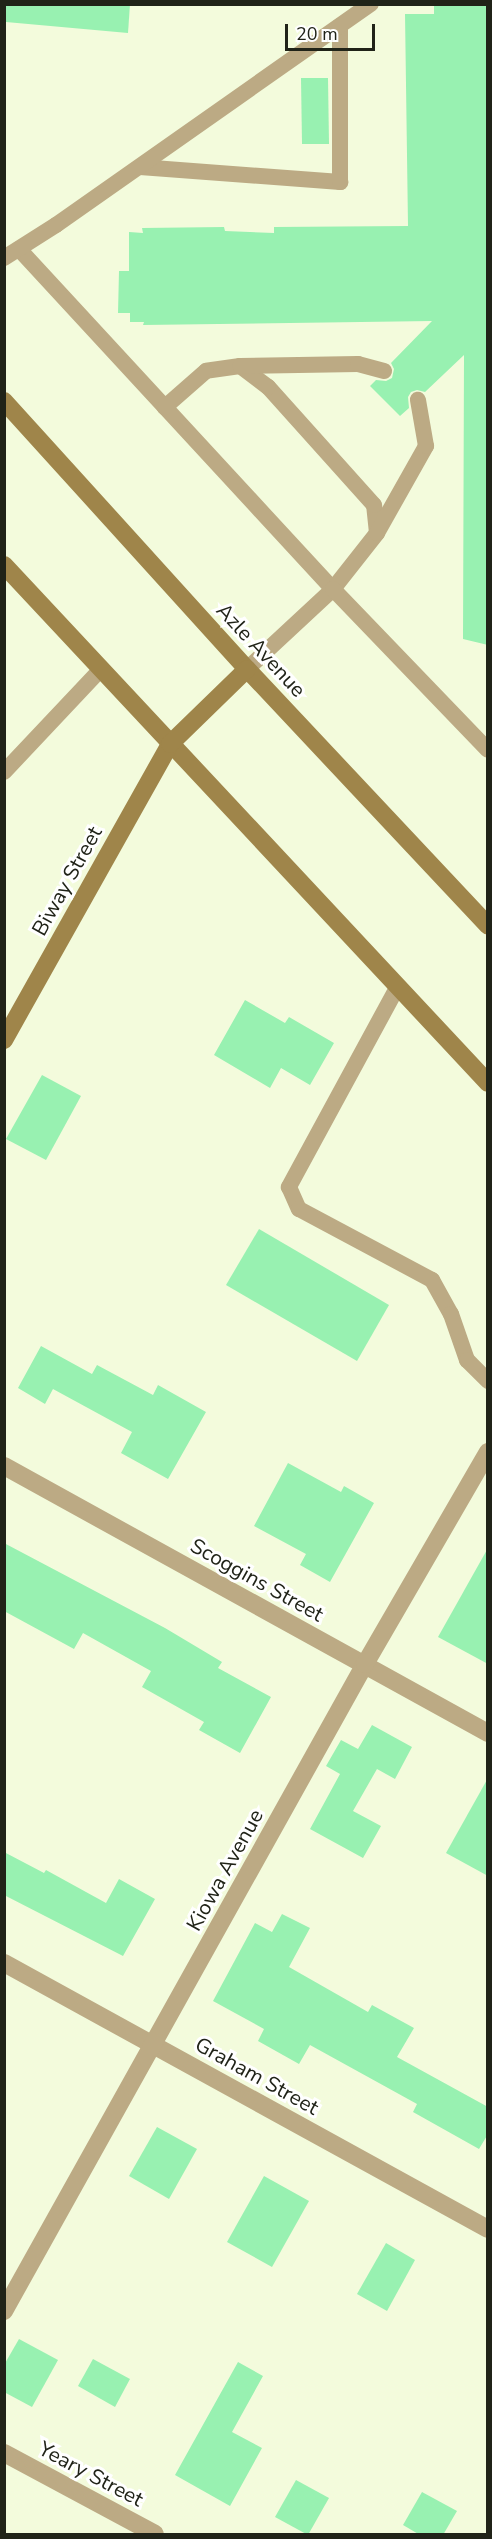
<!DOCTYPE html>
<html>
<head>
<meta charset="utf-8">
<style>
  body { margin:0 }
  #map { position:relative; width:492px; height:2539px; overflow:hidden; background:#f3fbdc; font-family:"Nunito Sans",sans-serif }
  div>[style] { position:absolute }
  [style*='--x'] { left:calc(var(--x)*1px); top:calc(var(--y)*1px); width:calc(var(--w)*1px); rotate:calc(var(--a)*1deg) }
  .building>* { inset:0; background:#98f1b1 }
  .lane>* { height:16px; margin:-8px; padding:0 8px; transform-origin:8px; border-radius:8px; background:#bcaa84 }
  .street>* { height:18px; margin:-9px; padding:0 9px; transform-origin:9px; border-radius:9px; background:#bcaa84 }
  .secondary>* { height:18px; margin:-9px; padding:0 9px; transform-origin:9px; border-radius:9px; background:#9f854a }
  span { translate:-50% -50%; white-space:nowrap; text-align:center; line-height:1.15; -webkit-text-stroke:6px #fff; paint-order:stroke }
  .street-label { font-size:21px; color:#202318 }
  .frame { position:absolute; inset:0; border:6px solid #202318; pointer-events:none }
  .scale { position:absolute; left:285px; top:24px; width:90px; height:27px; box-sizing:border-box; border:3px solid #202318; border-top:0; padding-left:8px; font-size:18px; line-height:21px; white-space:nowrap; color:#202318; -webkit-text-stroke:4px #fff; paint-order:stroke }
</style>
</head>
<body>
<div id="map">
  <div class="building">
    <div style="clip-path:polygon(6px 4px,130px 4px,128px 33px,6px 22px)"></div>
    <div style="clip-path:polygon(434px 4px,488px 4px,488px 645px,463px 639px,464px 355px,425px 392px,417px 390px,411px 392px,408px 397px,409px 408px,400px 416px,370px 386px,376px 380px,386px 381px,392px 378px,394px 369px,391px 363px,432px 321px,143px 325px,144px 322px,130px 322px,130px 313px,118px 313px,119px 271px,129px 271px,129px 232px,143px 233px,142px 228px,224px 227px,225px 231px,274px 233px,274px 227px,408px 226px,405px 14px,434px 14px)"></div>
    <div style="clip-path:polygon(301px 78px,328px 78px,329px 144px,302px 144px)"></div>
    <div style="clip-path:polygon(245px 1000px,285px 1023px,289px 1017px,334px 1043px,310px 1085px,281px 1068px,270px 1088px,214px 1055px)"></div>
    <div style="clip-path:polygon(42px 1075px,81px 1096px,46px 1160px,6px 1139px)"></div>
    <div style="clip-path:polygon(259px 1229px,389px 1305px,357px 1361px,226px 1285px)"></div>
    <div style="clip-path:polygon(41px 1346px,92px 1374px,97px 1365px,153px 1395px,158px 1385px,206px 1412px,168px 1479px,121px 1453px,132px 1432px,53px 1389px,45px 1404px,18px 1388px)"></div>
    <div style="clip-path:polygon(288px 1463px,341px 1492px,344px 1486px,374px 1503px,330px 1582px,300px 1565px,306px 1554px,254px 1526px)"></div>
    <div style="clip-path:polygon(4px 1543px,165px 1628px,222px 1662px,218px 1668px,271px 1697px,240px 1753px,199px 1730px,204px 1722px,142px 1687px,151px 1671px,83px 1633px,74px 1649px,4px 1611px)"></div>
    <div style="clip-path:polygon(488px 1548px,488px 1664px,438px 1637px)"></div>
    <div style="clip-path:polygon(372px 1725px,412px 1747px,395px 1779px,377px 1769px,353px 1811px,381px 1826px,363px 1858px,310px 1829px,340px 1774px,326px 1766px,341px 1740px,358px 1749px)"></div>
    <div style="clip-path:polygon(488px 1778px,488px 1876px,446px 1853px)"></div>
    <div style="clip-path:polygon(4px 1852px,44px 1873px,46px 1870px,106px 1903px,119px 1879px,155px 1899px,123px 1956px,4px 1895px)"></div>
    <div style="clip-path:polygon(282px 1914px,310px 1928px,289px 1967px,368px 2012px,372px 2005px,414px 2028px,397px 2057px,488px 2107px,488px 2134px,479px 2149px,413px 2112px,417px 2104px,310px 2045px,299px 2064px,258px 2041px,264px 2029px,213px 2001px,255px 1923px,272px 1932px)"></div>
    <div style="clip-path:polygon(157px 2127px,197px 2149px,169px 2199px,129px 2176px)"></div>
    <div style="clip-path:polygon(264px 2176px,309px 2201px,272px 2267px,227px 2242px)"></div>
    <div style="clip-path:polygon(386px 2243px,415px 2260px,387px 2311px,357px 2294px)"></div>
    <div style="clip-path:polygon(19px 2339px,58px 2360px,32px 2407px,4px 2392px,4px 2365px)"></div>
    <div style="clip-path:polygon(93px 2359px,130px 2379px,115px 2407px,78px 2386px)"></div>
    <div style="clip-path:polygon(238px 2362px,263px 2376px,232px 2432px,262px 2448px,230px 2506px,175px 2475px)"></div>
    <div style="clip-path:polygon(296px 2480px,329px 2498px,308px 2535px,275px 2517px)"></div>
    <div style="clip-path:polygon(422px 2492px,457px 2511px,443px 2535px,420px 2535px,403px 2525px)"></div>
  </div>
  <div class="lane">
    <div style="--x:140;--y:167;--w:201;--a:4.3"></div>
    <div style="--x:340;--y:182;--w:156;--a:-90"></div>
    <div style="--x:19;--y:249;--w:463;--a:47.3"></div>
    <div style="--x:333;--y:589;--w:71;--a:-51.8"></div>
    <div style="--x:377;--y:533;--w:28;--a:-96"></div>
    <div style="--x:374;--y:505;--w:159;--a:-131.9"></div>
    <div style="--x:268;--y:387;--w:35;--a:-143"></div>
    <div style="--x:240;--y:366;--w:34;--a:172"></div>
    <div style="--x:206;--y:371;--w:55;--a:138.7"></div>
    <div style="--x:4;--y:258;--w:62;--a:-32.4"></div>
    <div style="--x:56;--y:225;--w:385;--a:-35.1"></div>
    <div style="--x:240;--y:366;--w:118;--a:-1"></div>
    <div style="--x:358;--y:364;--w:27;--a:15"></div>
    <div style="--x:377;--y:533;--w:100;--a:-60.6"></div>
    <div style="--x:426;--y:446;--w:47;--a:-99.9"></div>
    <div style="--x:247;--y:669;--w:117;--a:-42.9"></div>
    <div style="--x:333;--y:589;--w:223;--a:46.1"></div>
    <div style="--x:4;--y:772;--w:141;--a:-46.7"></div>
    <div style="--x:398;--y:986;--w:229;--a:118.5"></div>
    <div style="--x:289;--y:1187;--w:24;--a:66"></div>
    <div style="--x:299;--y:1209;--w:151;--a:28.1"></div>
    <div style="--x:432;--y:1280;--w:39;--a:61"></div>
    <div style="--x:451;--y:1314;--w:49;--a:70.8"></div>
    <div style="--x:467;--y:1360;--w:30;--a:45"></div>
  </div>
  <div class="street">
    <div style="--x:4;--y:1466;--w:553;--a:28.88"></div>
    <div style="--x:4;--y:1963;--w:552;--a:28.79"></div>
    <div style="--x:4;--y:2311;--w:741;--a:-60.84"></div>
    <div style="--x:365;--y:1664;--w:245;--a:-59.9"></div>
    <div style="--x:4;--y:2453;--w:171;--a:28.2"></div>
  </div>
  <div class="secondary">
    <div style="--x:4;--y:401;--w:362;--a:47.8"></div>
    <div style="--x:247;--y:669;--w:352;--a:46.8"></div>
    <div style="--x:4;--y:565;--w:709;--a:46.94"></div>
    <div style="--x:4;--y:1040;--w:339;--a:-60.7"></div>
    <div style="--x:170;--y:744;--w:107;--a:-44.2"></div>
  </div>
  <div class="street-label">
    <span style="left:261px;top:650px;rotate:47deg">Azle Avenue</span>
    <span style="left:67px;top:881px;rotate:-61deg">Biway Street</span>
    <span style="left:257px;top:1580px;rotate:29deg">Scoggins Street</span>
    <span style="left:225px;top:1870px;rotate:-61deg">Kiowa Avenue</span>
    <span style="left:257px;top:2076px;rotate:29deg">Graham Street</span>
    <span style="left:91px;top:2474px;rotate:28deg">Yeary Street</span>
  </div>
  <div class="frame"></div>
  <div class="scale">20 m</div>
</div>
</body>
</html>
